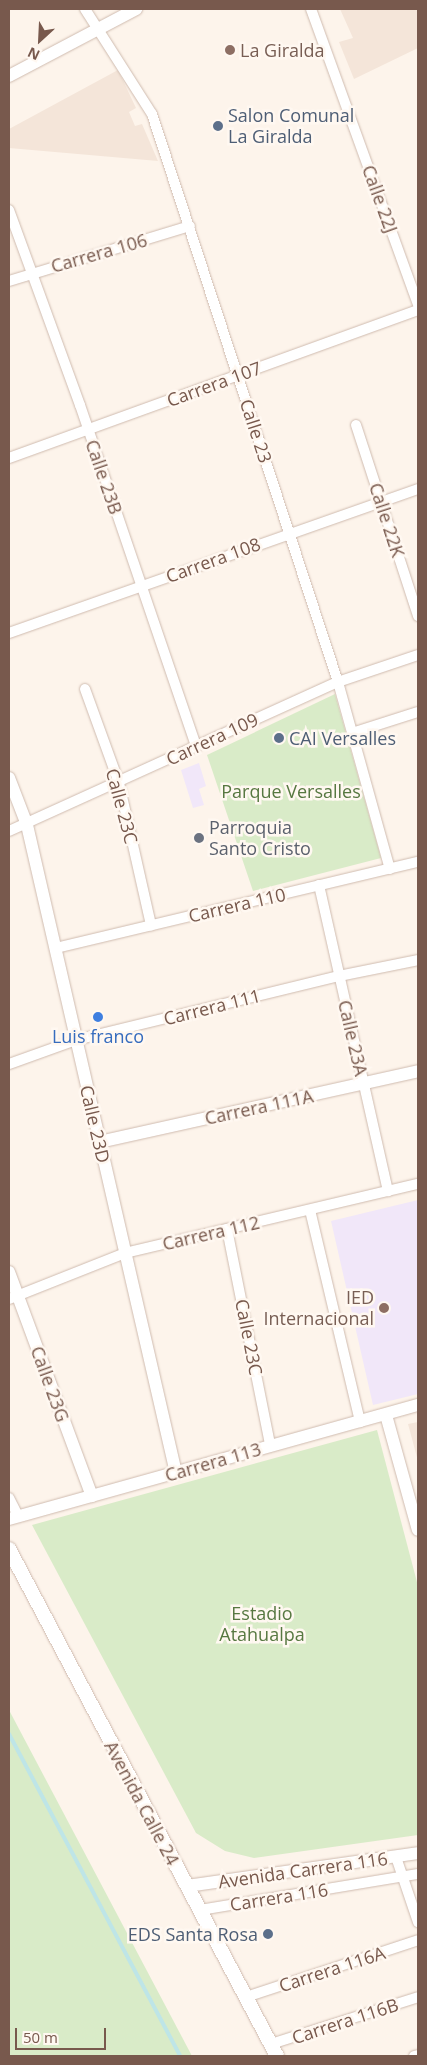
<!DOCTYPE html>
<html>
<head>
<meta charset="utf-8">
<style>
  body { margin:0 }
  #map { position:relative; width:427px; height:2065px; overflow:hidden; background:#fdf4eb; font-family:"Open Sans",sans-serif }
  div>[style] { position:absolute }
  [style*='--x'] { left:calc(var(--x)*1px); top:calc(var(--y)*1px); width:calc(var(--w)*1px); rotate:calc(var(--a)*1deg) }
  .residential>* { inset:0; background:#f4e5d9 }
  .education>* { inset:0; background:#f1e7f9 }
  .green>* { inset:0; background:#d9ebc8 }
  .stream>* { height:4px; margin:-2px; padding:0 2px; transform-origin:2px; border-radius:2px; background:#bee5e7 }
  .roads { filter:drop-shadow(0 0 1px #cfbbaf) drop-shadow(0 0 1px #cfbbaf) }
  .minor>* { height:10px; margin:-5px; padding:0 5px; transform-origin:5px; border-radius:5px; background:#fff }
  .tertiary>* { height:12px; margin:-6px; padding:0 6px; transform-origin:6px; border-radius:6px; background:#fff }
  .secondary>* { height:14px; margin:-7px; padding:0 7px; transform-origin:7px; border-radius:7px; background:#fff }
  .dots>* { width:14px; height:14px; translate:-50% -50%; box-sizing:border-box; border:2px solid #fff8f1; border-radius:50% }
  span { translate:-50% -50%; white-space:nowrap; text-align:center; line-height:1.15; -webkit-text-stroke:5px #fff8f1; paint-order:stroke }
  .education-label { font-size:18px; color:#785e54 }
  .left { translate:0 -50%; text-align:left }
  .right { translate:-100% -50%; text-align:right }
  .service-label { font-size:18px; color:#4e5e75 }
  .street-label { font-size:18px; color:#78594d }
  .park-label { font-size:18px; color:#577841 }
  .worship-label { font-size:18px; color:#5b616d }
  .shop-label { font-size:18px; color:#366cbe }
  .frame { position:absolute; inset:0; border:10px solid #78594d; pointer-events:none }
  .north { position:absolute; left:15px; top:15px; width:50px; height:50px; -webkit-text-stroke:4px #fff8f1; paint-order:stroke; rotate:205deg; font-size:14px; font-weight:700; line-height:20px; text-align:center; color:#78594d }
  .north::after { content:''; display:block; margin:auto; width:18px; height:22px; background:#78594d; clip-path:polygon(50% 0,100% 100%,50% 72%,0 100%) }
  .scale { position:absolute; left:15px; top:2028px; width:91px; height:22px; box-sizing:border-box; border:2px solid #78594d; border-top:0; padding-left:6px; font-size:15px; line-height:18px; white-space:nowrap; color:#78594d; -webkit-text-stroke:4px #fff8f1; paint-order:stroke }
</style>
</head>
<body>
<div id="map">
  <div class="residential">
    <div style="clip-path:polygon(340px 9px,418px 9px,418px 48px,354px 79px,339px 42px,353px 38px)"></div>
    <div style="clip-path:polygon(118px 70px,136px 108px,129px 112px,135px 126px,142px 124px,158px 161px,9px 148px,9px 129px)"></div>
    <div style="clip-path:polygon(418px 1422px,418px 1461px,408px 1424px)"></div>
  </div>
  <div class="education">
    <div style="clip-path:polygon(199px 763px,206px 786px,199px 789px,204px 805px,193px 808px,181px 770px)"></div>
    <div style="clip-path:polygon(418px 1200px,418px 1394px,373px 1405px,331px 1221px)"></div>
  </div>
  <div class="green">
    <div style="clip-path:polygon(335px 694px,381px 858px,253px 891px,207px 755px)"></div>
    <div style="clip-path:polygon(377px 1430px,418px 1586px,418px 1835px,254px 1858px,225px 1851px,196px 1833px,32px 1525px)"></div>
    <div style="clip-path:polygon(9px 1710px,192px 2056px,9px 2056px)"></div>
  </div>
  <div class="stream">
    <div style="--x:9;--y:1734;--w:365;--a:62"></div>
  </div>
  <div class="roads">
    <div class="minor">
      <div style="--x:85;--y:9;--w:125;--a:57.5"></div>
      <div style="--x:152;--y:114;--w:598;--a:71.87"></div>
      <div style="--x:338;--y:682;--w:194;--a:74.5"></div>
      <div style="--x:311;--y:9;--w:315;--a:70.1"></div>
      <div style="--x:9;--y:210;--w:208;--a:70"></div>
      <div style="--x:80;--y:405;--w:360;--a:71.2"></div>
      <div style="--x:9;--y:281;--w:189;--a:-16.9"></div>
      <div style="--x:356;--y:425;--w:201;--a:72"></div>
      <div style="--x:9;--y:458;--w:435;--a:-19.9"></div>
      <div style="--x:9;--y:633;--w:434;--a:-19.4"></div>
      <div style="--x:85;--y:689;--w:100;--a:70.1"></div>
      <div style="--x:119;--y:783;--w:146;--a:77.3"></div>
      <div style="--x:352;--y:733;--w:69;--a:-17.7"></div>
      <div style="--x:9;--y:831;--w:361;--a:-24.4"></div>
      <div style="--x:338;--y:682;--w:84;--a:-18.6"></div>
      <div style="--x:319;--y:885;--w:314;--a:77.3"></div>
      <div style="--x:56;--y:948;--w:372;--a:-13.4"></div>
      <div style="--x:9;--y:1064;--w:71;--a:-19.7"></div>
      <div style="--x:76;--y:1040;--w:271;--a:-13.7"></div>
      <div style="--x:339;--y:976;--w:81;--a:-11.4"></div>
      <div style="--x:310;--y:1210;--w:218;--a:76.7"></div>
      <div style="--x:227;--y:1229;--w:220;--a:78.7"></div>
      <div style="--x:9;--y:1299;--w:125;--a:-21.6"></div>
      <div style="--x:125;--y:1253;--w:301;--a:-13.3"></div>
      <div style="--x:9;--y:1498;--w:20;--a:63"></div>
      <div style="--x:396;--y:1857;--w:69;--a:71.3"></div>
      <div style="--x:200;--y:1910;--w:221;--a:-9.4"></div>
      <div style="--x:246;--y:1997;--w:181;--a:-18.3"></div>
      <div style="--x:271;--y:2044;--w:154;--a:-17.7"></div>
      <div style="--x:414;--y:2056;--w:4;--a:-14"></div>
    </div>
    <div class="tertiary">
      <div style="--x:9;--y:76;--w:144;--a:-27.8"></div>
      <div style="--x:9;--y:778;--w:50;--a:69"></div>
      <div style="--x:27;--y:825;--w:665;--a:77.05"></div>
      <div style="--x:99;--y:1142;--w:327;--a:-12.5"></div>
      <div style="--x:9;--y:1272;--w:239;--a:69.7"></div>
      <div style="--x:386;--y:1415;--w:119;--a:74.5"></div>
      <div style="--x:9;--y:1519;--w:425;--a:-15.6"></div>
      <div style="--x:187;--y:1886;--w:233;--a:-8.1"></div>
    </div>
    <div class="secondary">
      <div style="--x:9;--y:1549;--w:573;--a:62.14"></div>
    </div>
  </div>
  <div class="dots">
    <div style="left:230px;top:50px;background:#8d6e63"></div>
    <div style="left:218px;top:126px;background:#5c6f8a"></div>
    <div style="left:279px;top:738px;background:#5c6f8a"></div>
    <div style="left:199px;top:838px;background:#6b7280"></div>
    <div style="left:98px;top:1017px;background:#3f7fe0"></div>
    <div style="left:384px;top:1308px;background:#8d6e63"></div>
    <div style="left:268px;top:1934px;background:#5c6f8a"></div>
  </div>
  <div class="education-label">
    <span class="left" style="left:240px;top:50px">La Giralda</span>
    <span class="right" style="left:374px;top:1308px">IED<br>Internacional</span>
  </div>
  <div class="service-label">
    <span class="left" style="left:228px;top:126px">Salon Comunal<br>La Giralda</span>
    <span class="left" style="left:289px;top:738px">CAI Versalles</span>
    <span class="right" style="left:258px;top:1934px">EDS Santa Rosa</span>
  </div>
  <div class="street-label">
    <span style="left:380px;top:199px;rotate:70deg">Calle 22J</span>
    <span style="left:99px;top:253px;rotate:-16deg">Carrera 106</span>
    <span style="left:214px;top:384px;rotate:-20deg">Carrera 107</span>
    <span style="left:256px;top:431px;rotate:72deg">Calle 23</span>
    <span style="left:104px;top:477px;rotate:71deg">Calle 23B</span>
    <span style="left:387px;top:520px;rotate:72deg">Calle 22K</span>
    <span style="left:213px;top:560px;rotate:-20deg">Carrera 108</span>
    <span style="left:212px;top:739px;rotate:-25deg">Carrera 109</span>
    <span style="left:122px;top:806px;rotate:75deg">Calle 23C</span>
    <span style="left:237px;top:905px;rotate:-13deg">Carrera 110</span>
    <span style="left:212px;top:1007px;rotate:-14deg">Carrera 111</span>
    <span style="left:353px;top:1038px;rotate:77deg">Calle 23A</span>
    <span style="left:259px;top:1107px;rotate:-12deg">Carrera 111A</span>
    <span style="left:95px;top:1124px;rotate:77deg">Calle 23D</span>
    <span style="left:211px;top:1233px;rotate:-13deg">Carrera 112</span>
    <span style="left:249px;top:1337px;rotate:79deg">Calle 23C</span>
    <span style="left:50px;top:1384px;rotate:70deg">Calle 23G</span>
    <span style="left:213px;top:1462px;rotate:-16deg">Carrera 113</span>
    <span style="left:142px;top:1803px;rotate:62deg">Avenida Calle 24</span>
    <span style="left:303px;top:1870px;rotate:-8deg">Avenida Carrera 116</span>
    <span style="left:279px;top:1897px;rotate:-9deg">Carrera 116</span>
    <span style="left:332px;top:1969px;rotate:-18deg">Carrera 116A</span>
    <span style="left:345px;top:2021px;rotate:-18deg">Carrera 116B</span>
  </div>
  <div class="park-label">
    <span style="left:291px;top:791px">Parque Versalles</span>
    <span style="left:262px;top:1624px">Estadio<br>Atahualpa</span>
  </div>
  <div class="worship-label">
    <span class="left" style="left:209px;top:838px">Parroquia<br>Santo Cristo</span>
  </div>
  <div class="shop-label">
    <span style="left:98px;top:1036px">Luis franco</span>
  </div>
  <div class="frame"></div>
  <div class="north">N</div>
  <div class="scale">50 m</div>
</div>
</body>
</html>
